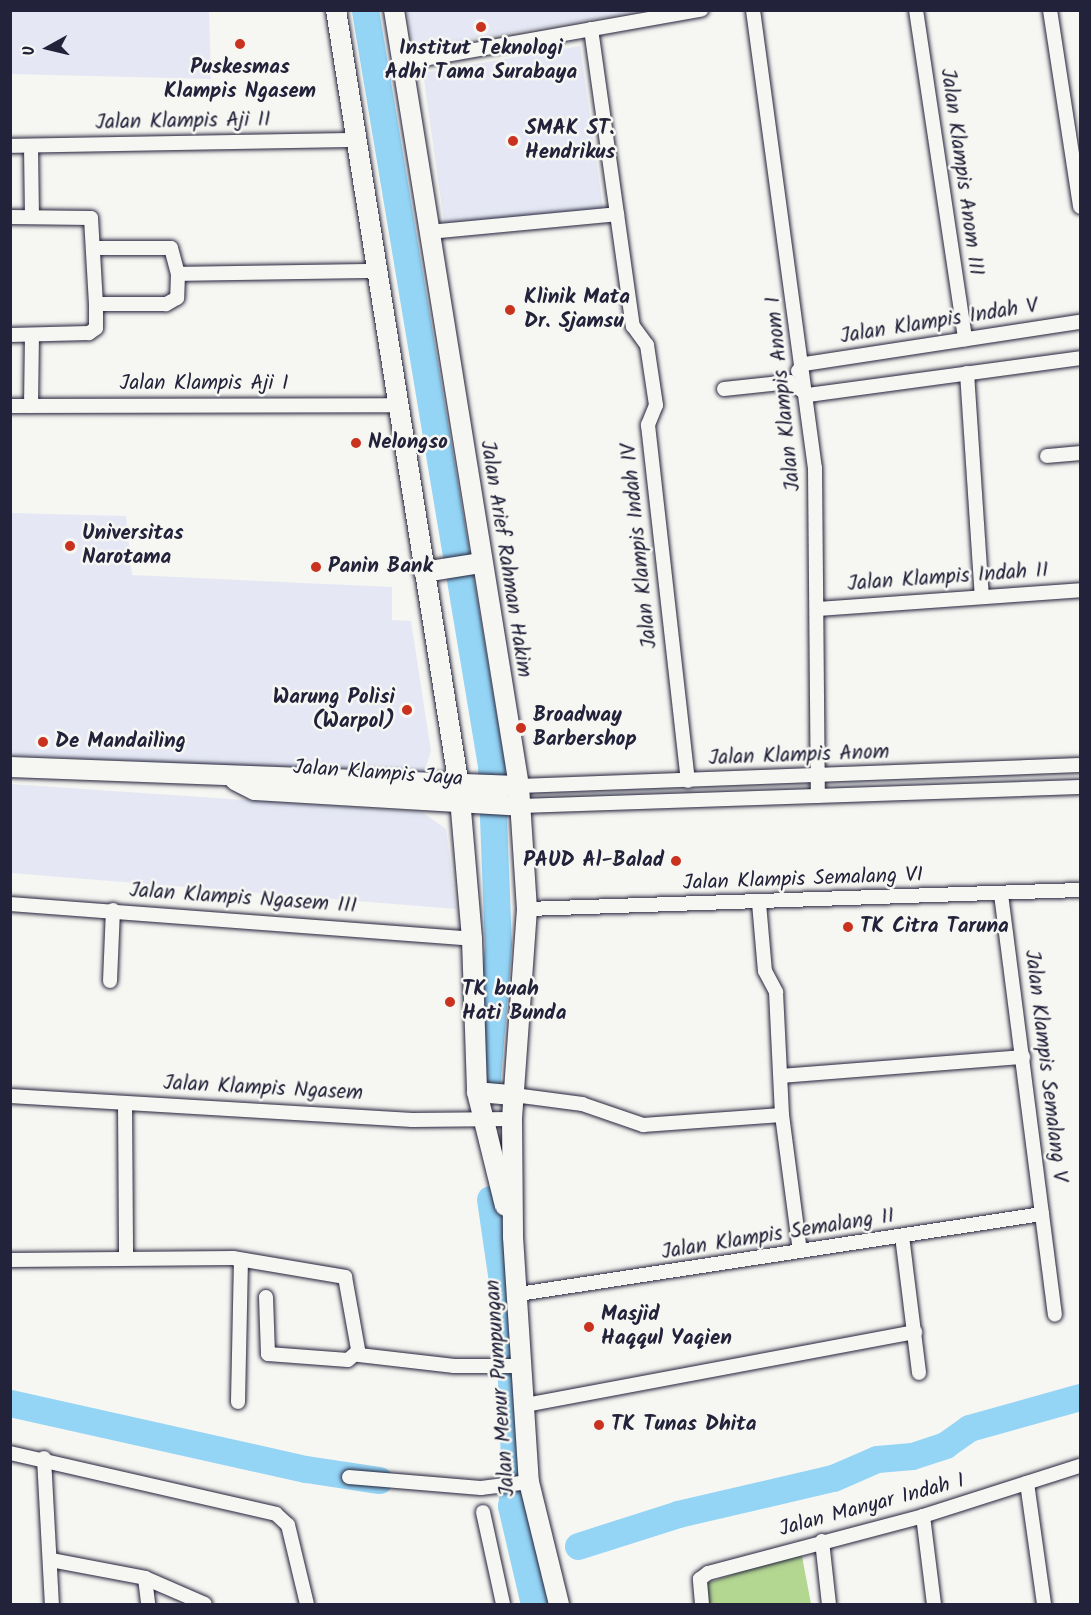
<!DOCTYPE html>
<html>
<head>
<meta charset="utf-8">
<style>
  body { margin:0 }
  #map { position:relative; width:1091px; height:1615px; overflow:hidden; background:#f6f6f2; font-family:Kalam,sans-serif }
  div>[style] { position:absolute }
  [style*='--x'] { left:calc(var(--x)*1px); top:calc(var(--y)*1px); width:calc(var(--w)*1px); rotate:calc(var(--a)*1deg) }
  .built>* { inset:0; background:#e5e8f4 }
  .green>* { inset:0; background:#b3d691 }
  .river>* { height:27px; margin:-13.5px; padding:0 13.5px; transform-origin:13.5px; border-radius:13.5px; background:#94d4f5 }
  .roads { filter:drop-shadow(0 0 2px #22223b) drop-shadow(0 0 2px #22223b) }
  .street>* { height:14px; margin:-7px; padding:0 7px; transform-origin:7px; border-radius:7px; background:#f6f6f2 }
  .secondary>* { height:20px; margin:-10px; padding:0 10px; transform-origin:10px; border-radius:10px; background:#f6f6f2 }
  .dots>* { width:16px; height:16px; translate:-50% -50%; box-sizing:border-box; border:3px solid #f6f6f2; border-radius:50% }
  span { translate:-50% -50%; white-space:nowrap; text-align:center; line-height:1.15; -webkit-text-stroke:5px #f6f6f2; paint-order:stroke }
  .poi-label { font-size:21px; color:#22223b; font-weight:700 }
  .left { translate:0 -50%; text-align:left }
  .right { translate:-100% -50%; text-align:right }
  .street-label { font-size:21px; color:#22223b }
  .frame { position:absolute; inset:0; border:12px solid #22223b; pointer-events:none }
  .north { position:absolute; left:18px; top:18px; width:60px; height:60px; -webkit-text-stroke:4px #f6f6f2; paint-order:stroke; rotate:262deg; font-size:16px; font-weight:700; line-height:24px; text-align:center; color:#22223b }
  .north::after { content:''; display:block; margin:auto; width:21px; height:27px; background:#22223b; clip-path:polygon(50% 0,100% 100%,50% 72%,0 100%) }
</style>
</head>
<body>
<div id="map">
  <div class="built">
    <div style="clip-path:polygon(10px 11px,209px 11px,211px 79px,11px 74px)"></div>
    <div style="clip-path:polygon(407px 11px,407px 10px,641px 11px,413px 49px)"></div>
    <div style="clip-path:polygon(580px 46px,603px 208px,445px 228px,423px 73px)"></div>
    <div style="clip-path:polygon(11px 513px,126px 516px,132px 575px,392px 587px,392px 620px,411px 621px,431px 751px,423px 775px,11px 755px)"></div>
    <div style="clip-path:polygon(10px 784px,422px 812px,446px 829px,456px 909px,11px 873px)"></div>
  </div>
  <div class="green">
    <div style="clip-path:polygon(801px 1551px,811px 1604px,706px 1604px,702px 1585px)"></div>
  </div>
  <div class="river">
    <div style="--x:365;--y:10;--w:765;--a:80.53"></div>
    <div style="--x:491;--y:765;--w:179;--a:87.8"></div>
    <div style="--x:498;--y:944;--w:145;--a:94.7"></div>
    <div style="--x:490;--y:1199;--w:132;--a:81.7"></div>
    <div style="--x:509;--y:1330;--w:153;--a:87.8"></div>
    <div style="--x:515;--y:1483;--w:23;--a:100"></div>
    <div style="--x:511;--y:1506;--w:101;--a:76.8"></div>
    <div style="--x:10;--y:1403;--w:303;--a:12.6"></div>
    <div style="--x:306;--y:1469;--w:74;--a:8.6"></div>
    <div style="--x:578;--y:1546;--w:105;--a:-17.7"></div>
    <div style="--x:678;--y:1514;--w:159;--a:-13.1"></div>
    <div style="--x:833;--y:1478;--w:48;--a:-23.4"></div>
    <div style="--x:877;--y:1459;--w:35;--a:-5"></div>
    <div style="--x:912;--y:1456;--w:35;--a:-18"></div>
    <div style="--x:945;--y:1445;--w:29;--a:-35"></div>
    <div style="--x:969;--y:1428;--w:115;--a:-15.6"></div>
  </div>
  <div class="roads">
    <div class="street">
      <div style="--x:753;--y:10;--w:462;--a:82.3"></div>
      <div style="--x:815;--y:468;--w:328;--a:89.5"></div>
      <div style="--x:916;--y:10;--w:333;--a:81.5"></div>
      <div style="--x:1050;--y:10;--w:199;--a:81.3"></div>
      <div style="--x:591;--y:29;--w:300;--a:82"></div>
      <div style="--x:633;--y:326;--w:24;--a:54"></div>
      <div style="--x:647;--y:345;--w:61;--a:81.5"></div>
      <div style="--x:656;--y:405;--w:22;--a:112"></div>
      <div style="--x:648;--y:425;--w:358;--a:83.6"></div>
      <div style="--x:402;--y:63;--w:304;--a:-10.1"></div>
      <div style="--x:10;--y:146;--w:347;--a:-1"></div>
      <div style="--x:31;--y:146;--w:70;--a:89.2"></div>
      <div style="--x:10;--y:217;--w:81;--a:0.7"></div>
      <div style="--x:91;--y:218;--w:86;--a:86.7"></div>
      <div style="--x:96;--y:304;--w:24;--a:90"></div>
      <div style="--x:96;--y:328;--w:9;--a:144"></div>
      <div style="--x:89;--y:333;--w:79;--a:178.5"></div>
      <div style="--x:428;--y:232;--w:190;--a:-5.4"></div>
      <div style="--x:95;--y:248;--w:76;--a:0"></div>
      <div style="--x:171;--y:248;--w:27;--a:75"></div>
      <div style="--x:178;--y:274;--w:24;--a:92"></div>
      <div style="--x:177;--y:298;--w:13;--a:151"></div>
      <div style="--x:166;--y:304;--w:70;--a:180"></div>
      <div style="--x:178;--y:274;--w:198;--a:-0.9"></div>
      <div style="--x:798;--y:371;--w:9;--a:-49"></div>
      <div style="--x:804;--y:364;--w:279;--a:-8.7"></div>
      <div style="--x:967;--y:373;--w:224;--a:86.2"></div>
      <div style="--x:724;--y:389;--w:66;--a:-6.1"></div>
      <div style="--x:790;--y:382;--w:22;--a:36"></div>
      <div style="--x:808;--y:395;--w:275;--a:-7.7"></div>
      <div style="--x:10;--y:406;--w:387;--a:-0.1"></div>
      <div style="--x:31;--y:406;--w:71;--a:-89.2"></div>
      <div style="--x:1047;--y:456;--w:33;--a:-5"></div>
      <div style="--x:818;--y:609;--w:263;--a:-4.1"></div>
      <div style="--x:519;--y:786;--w:561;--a:-2.14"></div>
      <div style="--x:521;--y:806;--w:559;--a:-1.95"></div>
      <div style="--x:1001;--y:894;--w:424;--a:82.7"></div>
      <div style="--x:759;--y:903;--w:68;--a:85"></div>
      <div style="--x:765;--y:971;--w:24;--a:62"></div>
      <div style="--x:776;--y:992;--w:123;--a:87.2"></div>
      <div style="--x:782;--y:1115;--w:137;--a:82.5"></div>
      <div style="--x:10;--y:904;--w:463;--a:4.3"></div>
      <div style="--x:527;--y:909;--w:553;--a:-1.97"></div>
      <div style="--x:110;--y:981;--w:71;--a:-87.6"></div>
      <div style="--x:781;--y:1076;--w:243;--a:-4.5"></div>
      <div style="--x:514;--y:1095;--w:69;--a:7.5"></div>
      <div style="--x:582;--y:1104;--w:65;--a:19"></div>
      <div style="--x:643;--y:1125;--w:139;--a:-4.1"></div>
      <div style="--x:10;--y:1096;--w:403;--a:3.4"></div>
      <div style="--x:412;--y:1120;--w:100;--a:-0.6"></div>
      <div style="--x:125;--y:1103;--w:155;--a:89.6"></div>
      <div style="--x:902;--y:1236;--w:138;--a:82.9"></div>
      <div style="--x:10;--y:1260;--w:223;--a:-0.5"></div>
      <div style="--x:233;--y:1258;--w:114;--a:9.6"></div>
      <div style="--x:345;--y:1277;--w:79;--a:79.8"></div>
      <div style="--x:359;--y:1355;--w:96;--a:6.6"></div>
      <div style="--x:454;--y:1366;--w:70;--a:0"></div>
      <div style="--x:519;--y:1294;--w:529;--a:-8.7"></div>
      <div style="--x:266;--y:1297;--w:57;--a:88"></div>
      <div style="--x:268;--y:1354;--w:80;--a:4.3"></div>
      <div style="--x:348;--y:1360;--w:11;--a:-41"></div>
      <div style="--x:238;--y:1402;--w:142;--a:-88.8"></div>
      <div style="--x:525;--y:1405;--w:397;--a:-10.6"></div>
      <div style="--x:10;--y:1453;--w:273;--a:12.9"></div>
      <div style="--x:276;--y:1514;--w:16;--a:43"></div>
      <div style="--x:288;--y:1525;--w:81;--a:76.5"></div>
      <div style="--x:44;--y:1458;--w:146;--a:86.9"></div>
      <div style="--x:349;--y:1477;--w:132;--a:4.8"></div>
      <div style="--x:481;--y:1488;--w:48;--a:-7.1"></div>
      <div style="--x:1027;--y:1483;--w:122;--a:82"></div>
      <div style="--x:483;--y:1512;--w:94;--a:77.7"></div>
      <div style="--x:923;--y:1516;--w:89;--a:82.9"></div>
      <div style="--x:822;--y:1541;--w:63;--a:83.7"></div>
      <div style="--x:51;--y:1560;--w:96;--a:10.8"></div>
      <div style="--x:145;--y:1578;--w:65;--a:23.4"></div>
      <div style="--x:145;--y:1578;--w:26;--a:83"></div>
      <div style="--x:702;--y:1604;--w:25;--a:-95"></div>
      <div style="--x:700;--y:1579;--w:10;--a:-37"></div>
      <div style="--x:708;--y:1573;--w:222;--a:-14.8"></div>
      <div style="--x:923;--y:1516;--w:165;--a:-17.7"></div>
    </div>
    <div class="secondary">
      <div style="--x:336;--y:10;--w:787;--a:81"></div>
      <div style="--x:459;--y:787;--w:153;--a:85.1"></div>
      <div style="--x:472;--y:939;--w:153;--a:88.1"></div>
      <div style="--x:477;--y:1092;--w:117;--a:76.2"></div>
      <div style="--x:394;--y:10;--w:786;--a:80.85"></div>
      <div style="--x:519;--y:786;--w:123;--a:86.3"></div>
      <div style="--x:527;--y:909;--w:211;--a:94.1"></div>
      <div style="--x:512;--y:1119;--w:118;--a:89.5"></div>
      <div style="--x:513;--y:1237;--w:246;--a:86.3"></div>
      <div style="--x:529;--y:1482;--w:126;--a:76.2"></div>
      <div style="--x:424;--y:572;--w:58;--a:-9"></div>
      <div style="--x:10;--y:767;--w:509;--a:2.14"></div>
      <div style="--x:235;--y:780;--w:22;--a:27"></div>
      <div style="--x:255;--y:790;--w:266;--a:3.4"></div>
      <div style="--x:477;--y:1092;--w:37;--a:5"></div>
    </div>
  </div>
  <div class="dots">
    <div style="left:481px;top:27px;background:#c8321e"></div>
    <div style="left:240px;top:44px;background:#c8321e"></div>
    <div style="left:513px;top:141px;background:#c8321e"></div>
    <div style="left:510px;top:310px;background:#c8321e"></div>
    <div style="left:356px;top:443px;background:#c8321e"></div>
    <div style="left:70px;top:546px;background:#c8321e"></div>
    <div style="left:316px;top:567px;background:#c8321e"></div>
    <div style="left:407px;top:710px;background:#c8321e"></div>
    <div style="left:521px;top:728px;background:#c8321e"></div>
    <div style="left:43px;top:742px;background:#c8321e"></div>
    <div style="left:676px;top:861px;background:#c8321e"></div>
    <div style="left:848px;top:927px;background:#c8321e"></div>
    <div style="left:450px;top:1002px;background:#c8321e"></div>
    <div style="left:589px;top:1327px;background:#c8321e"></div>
    <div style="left:599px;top:1425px;background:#c8321e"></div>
  </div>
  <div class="poi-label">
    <span style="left:481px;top:61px">Institut Teknologi<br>Adhi Tama Surabaya</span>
    <span style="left:240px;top:80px">Puskesmas<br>Klampis Ngasem</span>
    <span class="left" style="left:525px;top:141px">SMAK ST.<br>Hendrikus</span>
    <span class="left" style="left:524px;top:310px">Klinik Mata<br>Dr. Sjamsu</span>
    <span class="left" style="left:368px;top:443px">Nelongso</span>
    <span class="left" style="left:82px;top:546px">Universitas<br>Narotama</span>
    <span class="left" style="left:328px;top:567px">Panin Bank</span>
    <span class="right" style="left:395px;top:710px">Warung Polisi<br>(Warpol)</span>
    <span class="left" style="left:533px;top:728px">Broadway<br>Barbershop</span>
    <span class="left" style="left:55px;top:742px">De Mandailing</span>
    <span class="right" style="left:664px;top:861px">PAUD Al-Balad</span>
    <span class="left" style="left:860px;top:927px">TK Citra Taruna</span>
    <span class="left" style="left:462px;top:1002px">TK buah<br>Hati Bunda</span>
    <span class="left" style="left:601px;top:1327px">Masjid<br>Haqqul Yaqien</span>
    <span class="left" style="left:611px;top:1425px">TK Tunas Dhita</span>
  </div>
  <div class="street-label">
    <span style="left:183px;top:122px;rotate:-1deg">Jalan Klampis Aji II</span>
    <span style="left:961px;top:172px;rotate:82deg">Jalan Klampis Anom III</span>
    <span style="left:939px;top:322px;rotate:-9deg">Jalan Klampis Indah V</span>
    <span style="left:204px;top:384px">Jalan Klampis Aji I</span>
    <span style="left:784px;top:394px;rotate:-96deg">Jalan Klampis Anom I</span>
    <span style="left:640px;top:546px;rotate:-96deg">Jalan Klampis Indah IV</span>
    <span style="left:505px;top:559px;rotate:81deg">Jalan Arief Rahman Hakim</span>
    <span style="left:948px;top:578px;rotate:-4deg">Jalan Klampis Indah II</span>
    <span style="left:799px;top:756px;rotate:-2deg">Jalan Klampis Anom</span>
    <span style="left:378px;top:774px;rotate:4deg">Jalan Klampis Jaya</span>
    <span style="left:803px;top:880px;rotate:-2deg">Jalan Klampis Semalang VI</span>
    <span style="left:243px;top:899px;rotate:4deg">Jalan Klampis Ngasem III</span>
    <span style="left:1045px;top:1066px;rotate:83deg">Jalan Klampis Semalang V</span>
    <span style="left:263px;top:1089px;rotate:3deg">Jalan Klampis Ngasem</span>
    <span style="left:778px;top:1235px;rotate:-9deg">Jalan Klampis Semalang II</span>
    <span style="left:501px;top:1388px;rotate:-94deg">Jalan Menur Pumpungan</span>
    <span style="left:872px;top:1506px;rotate:-15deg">Jalan Manyar Indah I</span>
  </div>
  <div class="frame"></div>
  <div class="north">U</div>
</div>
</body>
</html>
